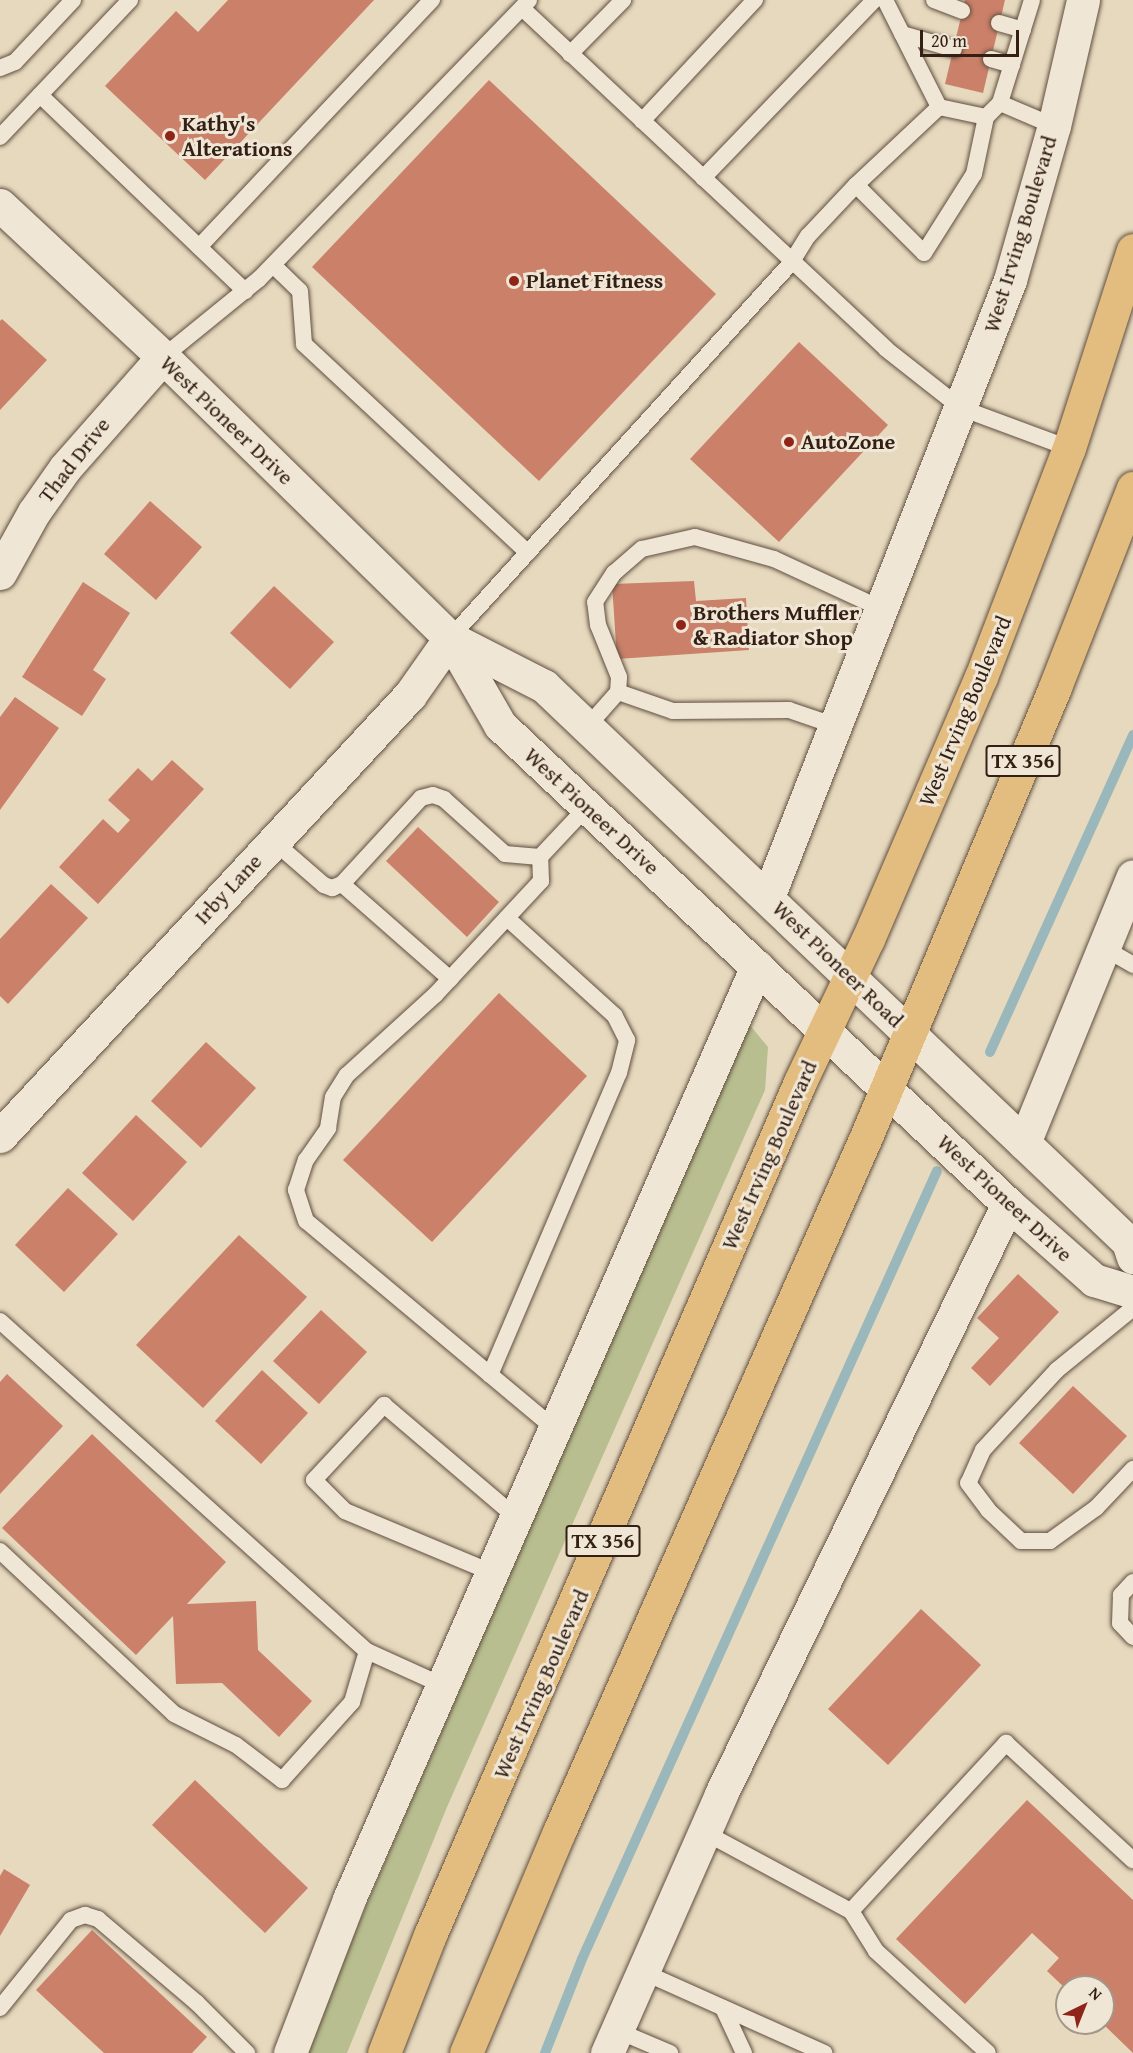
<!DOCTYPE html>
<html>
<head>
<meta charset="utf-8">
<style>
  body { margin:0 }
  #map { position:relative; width:1133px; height:2053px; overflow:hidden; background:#e6d9be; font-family:"Gentium Book Plus",serif }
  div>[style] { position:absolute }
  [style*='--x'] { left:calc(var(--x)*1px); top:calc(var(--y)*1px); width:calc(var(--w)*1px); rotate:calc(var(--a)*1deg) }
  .green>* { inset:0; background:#b8be8f }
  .stream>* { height:10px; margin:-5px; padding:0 5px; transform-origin:5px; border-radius:5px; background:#9ab8bb }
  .building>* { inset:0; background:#ca8069 }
  .roads { filter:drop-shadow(0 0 2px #604e3f) drop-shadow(0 0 2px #604e3f) }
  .lane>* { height:16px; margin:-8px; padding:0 8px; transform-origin:8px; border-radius:8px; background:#efe6d5 }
  .street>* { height:33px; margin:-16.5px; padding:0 16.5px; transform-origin:16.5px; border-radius:16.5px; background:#efe6d5 }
  .secondary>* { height:33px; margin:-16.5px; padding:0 16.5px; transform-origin:16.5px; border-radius:16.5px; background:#efe6d5 }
  .primary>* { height:33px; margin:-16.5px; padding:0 16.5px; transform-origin:16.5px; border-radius:16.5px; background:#e3bc7f }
  .dots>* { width:16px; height:16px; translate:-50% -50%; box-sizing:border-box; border:3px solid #efe6d5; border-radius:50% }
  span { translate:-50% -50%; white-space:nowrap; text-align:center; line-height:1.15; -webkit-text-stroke:6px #efe6d5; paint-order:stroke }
  .shield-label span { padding:2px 4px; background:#efe6d5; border:2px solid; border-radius:4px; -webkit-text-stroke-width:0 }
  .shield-label { font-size:21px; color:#341f15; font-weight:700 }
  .poi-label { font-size:22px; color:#341f15; font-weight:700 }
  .left { translate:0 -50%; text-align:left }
  .street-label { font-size:22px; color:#341f15 }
  .north { position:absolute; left:1055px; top:1975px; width:60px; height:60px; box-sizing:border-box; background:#efe6d5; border:2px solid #a49688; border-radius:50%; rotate:43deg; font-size:16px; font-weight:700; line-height:24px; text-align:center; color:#341f15 }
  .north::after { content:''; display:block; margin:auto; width:21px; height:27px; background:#8f2418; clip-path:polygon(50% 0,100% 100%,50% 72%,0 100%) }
  .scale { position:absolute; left:920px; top:30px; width:99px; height:27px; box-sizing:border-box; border:3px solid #341f15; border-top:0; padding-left:8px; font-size:18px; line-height:21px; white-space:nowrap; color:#341f15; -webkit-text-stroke:4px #efe6d5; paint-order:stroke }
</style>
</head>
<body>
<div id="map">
  <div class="green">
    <div style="clip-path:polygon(748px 1023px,768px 1047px,765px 1090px,447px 1807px,347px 2053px,308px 2053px,347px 1950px)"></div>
  </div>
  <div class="stream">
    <div style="--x:990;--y:1052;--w:348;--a:-65.7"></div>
    <div style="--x:545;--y:2053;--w:101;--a:-68.5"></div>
    <div style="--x:582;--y:1959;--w:864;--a:-65.75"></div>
  </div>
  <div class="building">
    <div style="clip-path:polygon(228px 0,374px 0,205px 180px,105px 86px,176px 11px,198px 32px)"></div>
    <div style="clip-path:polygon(965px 0,1005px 0,983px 93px,945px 84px)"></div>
    <div style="clip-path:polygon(489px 80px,716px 294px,539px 481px,312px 267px)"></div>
    <div style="clip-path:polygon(2px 319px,47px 360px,0 410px,0 321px)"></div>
    <div style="clip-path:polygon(799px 342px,888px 425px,779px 542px,690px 459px)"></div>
    <div style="clip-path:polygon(150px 501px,202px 547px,156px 600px,104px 554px)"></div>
    <div style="clip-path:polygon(694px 581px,696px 601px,746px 598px,749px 650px,617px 659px,612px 584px)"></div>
    <div style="clip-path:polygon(83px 582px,130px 613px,93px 670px,106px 679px,82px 716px,22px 677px)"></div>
    <div style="clip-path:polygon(274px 586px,334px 642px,290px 689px,230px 633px)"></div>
    <div style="clip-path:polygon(15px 697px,59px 728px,0 810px,0 717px)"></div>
    <div style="clip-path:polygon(172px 760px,204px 789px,98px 904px,59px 867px,103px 819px,118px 833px,130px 820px,108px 800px,138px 768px,152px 781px)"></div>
    <div style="clip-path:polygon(418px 827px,499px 902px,467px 937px,386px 861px)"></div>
    <div style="clip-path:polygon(51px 884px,88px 918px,8px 1004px,0 996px,0 939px)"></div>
    <div style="clip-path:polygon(499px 993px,587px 1076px,432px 1242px,343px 1160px)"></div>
    <div style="clip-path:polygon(206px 1042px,256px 1088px,201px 1148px,151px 1101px)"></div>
    <div style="clip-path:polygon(136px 1115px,187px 1162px,133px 1221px,82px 1173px)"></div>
    <div style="clip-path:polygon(68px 1188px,118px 1234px,64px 1292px,15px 1245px)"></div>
    <div style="clip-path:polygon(239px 1235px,307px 1297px,203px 1408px,136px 1345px)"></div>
    <div style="clip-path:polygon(1018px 1274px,1059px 1312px,990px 1386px,971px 1368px,999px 1338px,977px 1318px)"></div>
    <div style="clip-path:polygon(321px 1310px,367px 1352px,319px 1404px,273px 1361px)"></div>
    <div style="clip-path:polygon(262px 1370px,308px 1413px,261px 1464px,215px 1421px)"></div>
    <div style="clip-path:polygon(7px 1374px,63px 1426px,0 1494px,0 1382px)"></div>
    <div style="clip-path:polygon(1073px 1386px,1127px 1436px,1073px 1494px,1019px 1443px)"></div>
    <div style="clip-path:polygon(92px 1434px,226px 1562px,187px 1604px,256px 1601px,258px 1650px,312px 1701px,279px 1737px,222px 1683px,176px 1684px,173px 1616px,136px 1655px,2px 1528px)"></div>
    <div style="clip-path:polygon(921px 1609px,981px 1665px,888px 1765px,828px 1709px)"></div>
    <div style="clip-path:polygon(195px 1780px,308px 1888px,265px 1933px,152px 1825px)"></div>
    <div style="clip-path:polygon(1027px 1800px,1133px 1900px,1133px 2053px,1103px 2024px,1103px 1987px,1067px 1987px,1067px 1990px,1047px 1971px,1059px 1958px,1032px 1933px,965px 2004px,896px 1939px)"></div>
    <div style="clip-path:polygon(4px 1869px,30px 1885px,0 1936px,0 1876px)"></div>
    <div style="clip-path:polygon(92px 1930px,207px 2037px,192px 2053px,104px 2053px,36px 1990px)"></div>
  </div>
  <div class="roads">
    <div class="lane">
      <div style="--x:529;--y:0;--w:11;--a:131"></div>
      <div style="--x:522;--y:8;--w:499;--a:43.1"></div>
      <div style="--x:886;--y:349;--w:95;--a:38.2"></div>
      <div style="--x:961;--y:408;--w:115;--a:20.3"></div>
      <div style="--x:885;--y:0;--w:120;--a:63.2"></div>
      <div style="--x:934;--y:0;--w:30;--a:21"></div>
      <div style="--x:1032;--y:0;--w:108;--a:107.3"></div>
      <div style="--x:1000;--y:103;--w:59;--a:23.1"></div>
      <div style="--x:999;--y:23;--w:25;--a:16"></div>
      <div style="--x:902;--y:34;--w:54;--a:16.1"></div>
      <div style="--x:570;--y:54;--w:76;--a:-45.5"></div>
      <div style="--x:991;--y:59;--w:22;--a:16"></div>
      <div style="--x:0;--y:68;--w:16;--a:-22"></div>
      <div style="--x:15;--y:62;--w:85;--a:-46.9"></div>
      <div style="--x:40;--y:95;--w:284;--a:43.7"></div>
      <div style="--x:642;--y:121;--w:166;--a:-47"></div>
      <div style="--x:0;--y:137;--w:189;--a:-46.5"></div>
      <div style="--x:703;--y:178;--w:247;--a:-46.1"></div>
      <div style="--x:856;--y:185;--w:96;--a:45"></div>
      <div style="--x:924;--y:253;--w:93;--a:-57.7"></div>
      <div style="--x:974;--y:174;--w:58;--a:-78.1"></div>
      <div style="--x:199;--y:247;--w:340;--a:-46.7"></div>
      <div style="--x:273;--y:265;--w:37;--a:44"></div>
      <div style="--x:300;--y:291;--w:53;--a:85.7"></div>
      <div style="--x:304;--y:344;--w:306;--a:43"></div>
      <div style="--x:163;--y:357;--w:124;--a:-39.1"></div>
      <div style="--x:259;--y:279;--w:378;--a:-45.9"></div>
      <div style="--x:450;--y:638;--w:507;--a:-47.72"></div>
      <div style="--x:791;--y:263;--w:32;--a:-58"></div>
      <div style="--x:808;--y:236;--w:70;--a:-46.7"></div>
      <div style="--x:856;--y:185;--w:114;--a:-43.2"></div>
      <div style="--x:939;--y:107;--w:48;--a:12"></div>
      <div style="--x:986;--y:117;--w:20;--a:-45"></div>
      <div style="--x:618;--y:692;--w:58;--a:19.1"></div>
      <div style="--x:673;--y:711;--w:116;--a:-0.5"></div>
      <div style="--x:789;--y:710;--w:50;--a:18.8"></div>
      <div style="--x:587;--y:727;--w:47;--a:-48.5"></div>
      <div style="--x:618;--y:692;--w:15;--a:-86"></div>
      <div style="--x:619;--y:677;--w:56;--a:-112"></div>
      <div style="--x:598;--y:625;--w:23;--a:-97"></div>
      <div style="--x:595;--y:602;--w:35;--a:-57"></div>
      <div style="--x:614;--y:573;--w:37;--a:-41"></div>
      <div style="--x:642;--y:549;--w:54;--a:-12.8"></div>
      <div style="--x:695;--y:537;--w:82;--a:15.6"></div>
      <div style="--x:774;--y:559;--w:119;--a:24.8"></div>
      <div style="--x:272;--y:840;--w:69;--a:40.9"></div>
      <div style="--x:324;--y:885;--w:9;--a:21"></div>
      <div style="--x:332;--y:888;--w:11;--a:-22"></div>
      <div style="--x:342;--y:884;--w:117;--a:-47.4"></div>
      <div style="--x:421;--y:798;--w:12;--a:-14"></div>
      <div style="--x:433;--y:795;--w:12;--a:20"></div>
      <div style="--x:444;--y:799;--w:82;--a:42"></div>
      <div style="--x:505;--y:854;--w:35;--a:5"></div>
      <div style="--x:342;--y:884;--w:144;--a:41.3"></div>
      <div style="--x:1104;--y:948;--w:34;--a:30"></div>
      <div style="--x:1133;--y:1308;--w:98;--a:140.8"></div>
      <div style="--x:1057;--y:1370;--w:109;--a:132.8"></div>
      <div style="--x:983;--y:1450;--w:36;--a:114"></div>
      <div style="--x:968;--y:1483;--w:34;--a:53"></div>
      <div style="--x:988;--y:1510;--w:45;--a:43.2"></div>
      <div style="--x:1021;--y:1541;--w:29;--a:0"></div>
      <div style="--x:1050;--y:1541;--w:57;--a:-35.7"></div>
      <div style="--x:1096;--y:1508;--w:54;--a:-46.5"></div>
      <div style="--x:0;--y:1321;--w:494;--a:42"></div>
      <div style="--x:367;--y:1651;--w:85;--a:24.4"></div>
      <div style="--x:490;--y:1375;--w:328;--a:-66.9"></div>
      <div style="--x:619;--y:1073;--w:34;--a:-76"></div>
      <div style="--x:627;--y:1040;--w:27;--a:-117"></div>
      <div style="--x:615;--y:1016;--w:146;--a:-137.8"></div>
      <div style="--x:555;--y:1429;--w:324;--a:-140.1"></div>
      <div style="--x:306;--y:1221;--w:33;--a:-108"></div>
      <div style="--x:296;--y:1190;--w:32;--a:-72"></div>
      <div style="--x:306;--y:1160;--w:39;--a:-55"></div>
      <div style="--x:328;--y:1128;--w:31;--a:-81"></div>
      <div style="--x:333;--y:1097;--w:26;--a:-58"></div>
      <div style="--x:347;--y:1075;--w:119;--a:-42.3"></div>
      <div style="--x:435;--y:995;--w:156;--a:-47.1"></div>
      <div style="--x:541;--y:881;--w:24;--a:-92"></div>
      <div style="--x:540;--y:857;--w:69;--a:-46.8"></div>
      <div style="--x:0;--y:1551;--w:238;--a:43.1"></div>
      <div style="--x:174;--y:1714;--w:69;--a:26.6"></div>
      <div style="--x:236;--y:1745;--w:58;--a:37.3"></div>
      <div style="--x:282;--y:1780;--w:105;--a:-48.1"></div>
      <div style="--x:352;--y:1702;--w:53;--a:-73.6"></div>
      <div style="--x:493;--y:1573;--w:160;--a:-157.3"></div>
      <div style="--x:345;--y:1511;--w:44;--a:-135"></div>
      <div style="--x:314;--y:1480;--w:103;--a:-47"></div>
      <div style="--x:384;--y:1405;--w:175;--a:40.4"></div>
      <div style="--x:1133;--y:1582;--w:18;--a:133"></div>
      <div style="--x:1121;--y:1595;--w:28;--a:92"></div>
      <div style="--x:1120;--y:1623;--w:19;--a:47"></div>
      <div style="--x:704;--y:1832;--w:167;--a:28.3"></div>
      <div style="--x:851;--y:1911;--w:47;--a:58"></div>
      <div style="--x:876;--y:1951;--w:151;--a:42.3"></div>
      <div style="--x:851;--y:1911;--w:229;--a:-47.3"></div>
      <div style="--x:1006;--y:1743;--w:173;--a:42.7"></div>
      <div style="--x:641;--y:1971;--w:201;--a:24.1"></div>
      <div style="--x:0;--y:2008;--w:113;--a:-51.1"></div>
      <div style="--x:71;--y:1920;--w:15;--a:-20"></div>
      <div style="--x:85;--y:1915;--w:14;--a:17"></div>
      <div style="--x:98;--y:1919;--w:130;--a:40.3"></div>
      <div style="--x:197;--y:2003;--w:71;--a:45"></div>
      <div style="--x:723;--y:2008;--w:50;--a:65"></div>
      <div style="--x:616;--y:2030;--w:59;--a:23.1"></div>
    </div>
    <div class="street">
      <div style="--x:0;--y:573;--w:70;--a:-60.9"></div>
      <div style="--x:34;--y:512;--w:54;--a:-54.8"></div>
      <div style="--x:65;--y:468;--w:148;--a:-48.6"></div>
    </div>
    <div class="secondary">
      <div style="--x:0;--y:205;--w:223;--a:43"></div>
      <div style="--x:163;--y:357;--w:402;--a:44.4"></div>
      <div style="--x:450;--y:638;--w:100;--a:60.1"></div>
      <div style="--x:500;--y:725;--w:698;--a:43.32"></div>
      <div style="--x:1008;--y:1204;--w:115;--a:41.5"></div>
      <div style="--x:1094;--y:1280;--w:41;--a:17.1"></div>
      <div style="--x:450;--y:638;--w:106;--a:27.1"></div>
      <div style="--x:544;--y:686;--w:806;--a:43.59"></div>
      <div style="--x:1128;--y:1242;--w:16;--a:72"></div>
      <div style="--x:768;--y:897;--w:663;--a:-68.58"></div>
      <div style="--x:1010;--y:280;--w:160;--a:-74.1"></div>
      <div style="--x:1054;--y:126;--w:129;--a:-77"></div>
      <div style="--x:0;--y:1136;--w:602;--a:-47.09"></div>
      <div style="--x:410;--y:695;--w:70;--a:-54.9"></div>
      <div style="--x:1024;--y:1143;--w:288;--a:-67.8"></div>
      <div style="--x:290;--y:2053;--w:165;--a:-69"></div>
      <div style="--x:349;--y:1899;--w:1018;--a:-66.38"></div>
      <div style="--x:607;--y:2053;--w:283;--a:-66.2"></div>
      <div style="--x:721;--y:1794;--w:656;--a:-64.06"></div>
    </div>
    <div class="primary">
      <div style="--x:384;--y:2053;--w:127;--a:-68.7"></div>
      <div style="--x:430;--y:1935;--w:930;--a:-66.55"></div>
      <div style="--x:800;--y:1082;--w:158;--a:-64.6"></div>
      <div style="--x:868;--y:939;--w:285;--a:-66.7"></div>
      <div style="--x:981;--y:677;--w:245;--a:-69"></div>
      <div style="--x:1069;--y:448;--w:208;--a:-72.1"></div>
      <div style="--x:466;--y:2053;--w:240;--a:-67.2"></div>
      <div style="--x:559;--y:1832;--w:760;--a:-66.17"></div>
      <div style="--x:866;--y:1137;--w:488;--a:-67.2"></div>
      <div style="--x:1055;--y:687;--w:214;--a:-68.6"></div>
    </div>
  </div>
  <div class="dots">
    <div style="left:170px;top:136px;background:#8f2418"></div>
    <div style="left:514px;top:281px;background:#8f2418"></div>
    <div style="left:789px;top:442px;background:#8f2418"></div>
    <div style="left:681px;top:625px;background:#8f2418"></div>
  </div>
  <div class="shield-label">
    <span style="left:1023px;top:761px">TX 356</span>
    <span style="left:603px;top:1541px">TX 356</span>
  </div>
  <div class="poi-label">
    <span class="left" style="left:182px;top:136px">Kathy's<br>Alterations</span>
    <span class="left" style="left:526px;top:281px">Planet Fitness</span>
    <span class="left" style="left:801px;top:442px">AutoZone</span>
    <span class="left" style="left:693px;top:625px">Brothers Muffler<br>&amp; Radiator Shop</span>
  </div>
  <div class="street-label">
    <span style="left:1020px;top:234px;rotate:-73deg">West Irving Boulevard</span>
    <span style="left:227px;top:420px;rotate:44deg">West Pioneer Drive</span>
    <span style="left:74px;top:460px;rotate:-52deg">Thad Drive</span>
    <span style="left:965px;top:711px;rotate:-67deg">West Irving Boulevard</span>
    <span style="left:592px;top:811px;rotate:43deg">West Pioneer Drive</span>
    <span style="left:228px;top:889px;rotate:-47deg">Irby Lane</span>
    <span style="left:838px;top:964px;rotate:44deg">West Pioneer Road</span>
    <span style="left:769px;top:1155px;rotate:-66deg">West Irving Boulevard</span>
    <span style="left:1005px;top:1198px;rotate:43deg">West Pioneer Drive</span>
    <span style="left:541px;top:1684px;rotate:-66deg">West Irving Boulevard</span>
  </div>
  <div class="north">N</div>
  <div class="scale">20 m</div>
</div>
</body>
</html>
